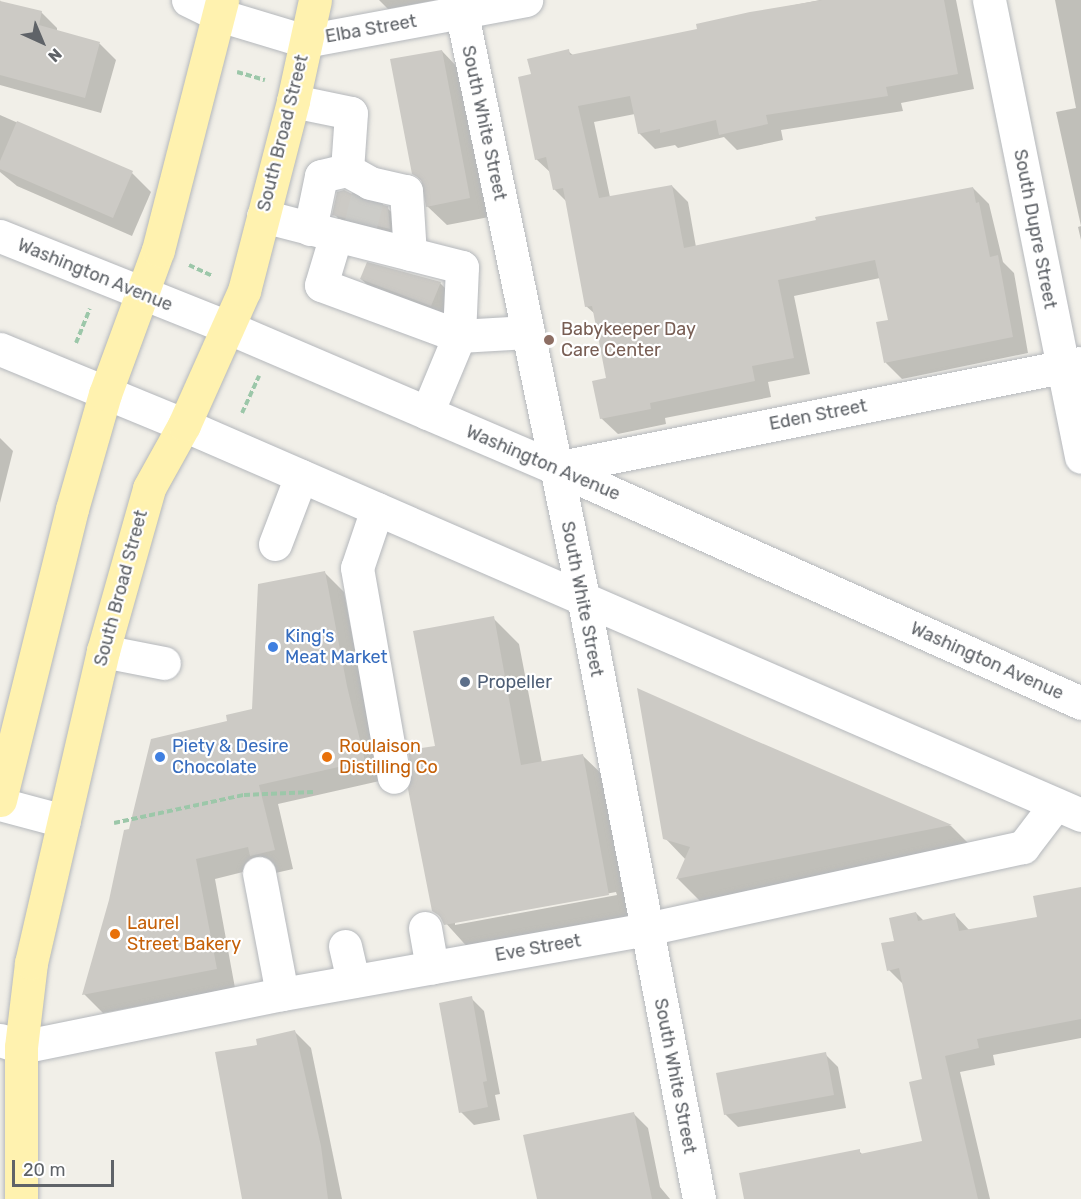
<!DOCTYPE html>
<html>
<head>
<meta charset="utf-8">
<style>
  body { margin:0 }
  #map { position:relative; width:1081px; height:1199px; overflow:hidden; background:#f1efe8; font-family:Rubik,sans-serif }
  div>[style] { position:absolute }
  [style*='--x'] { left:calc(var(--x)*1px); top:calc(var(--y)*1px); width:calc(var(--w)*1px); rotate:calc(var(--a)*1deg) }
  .shadow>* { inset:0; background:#0003 }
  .building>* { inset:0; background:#cccac5 }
  .minor-tunnel>* { height:33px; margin-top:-16.5px; transform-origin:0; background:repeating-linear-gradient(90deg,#ccccc8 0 33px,transparent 0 49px) }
  .path>* { height:4px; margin-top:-2px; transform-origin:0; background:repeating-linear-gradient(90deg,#9cc7a9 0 6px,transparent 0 9px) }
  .roads { filter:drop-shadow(0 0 2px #b5b8bc) drop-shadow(0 0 2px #b5b8bc) }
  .minor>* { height:33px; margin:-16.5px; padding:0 16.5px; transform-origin:16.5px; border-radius:16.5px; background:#fff }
  .major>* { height:33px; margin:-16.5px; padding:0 16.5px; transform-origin:16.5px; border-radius:16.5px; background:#fff2af }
  .dots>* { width:16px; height:16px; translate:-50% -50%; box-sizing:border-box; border:3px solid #fff; border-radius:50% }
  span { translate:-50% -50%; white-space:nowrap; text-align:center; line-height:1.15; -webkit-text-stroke:4.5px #fff; paint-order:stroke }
  .street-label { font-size:18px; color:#5f6368 }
  .education-label { font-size:18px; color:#785e54 }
  .left { translate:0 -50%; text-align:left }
  .shop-label { font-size:18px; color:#366cbe }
  .service-label { font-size:18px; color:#4e5e75 }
  .food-label { font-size:18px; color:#c56008 }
  .north { position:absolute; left:12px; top:12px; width:60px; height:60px; -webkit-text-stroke:4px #fff; paint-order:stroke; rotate:136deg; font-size:16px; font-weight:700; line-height:24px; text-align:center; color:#5f6368 }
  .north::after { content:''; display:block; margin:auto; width:21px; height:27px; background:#5f6368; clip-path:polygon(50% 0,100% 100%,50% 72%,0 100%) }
  .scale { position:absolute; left:12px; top:1160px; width:102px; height:27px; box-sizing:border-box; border:3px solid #5f6368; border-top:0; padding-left:8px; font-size:18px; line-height:21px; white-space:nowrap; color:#5f6368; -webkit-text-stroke:4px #fff; paint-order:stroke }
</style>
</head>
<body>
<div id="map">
  <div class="shadow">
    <div style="clip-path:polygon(0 0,1px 3px,41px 12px,57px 28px,57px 32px,100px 44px,116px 60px,101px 113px,0 85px)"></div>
    <div style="clip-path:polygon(379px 0,436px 0,388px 9px)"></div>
    <div style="clip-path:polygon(820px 0,956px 0,974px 89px,901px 103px,903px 111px,781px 130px,783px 140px,737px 150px,724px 137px,678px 148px,675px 145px,655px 149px,639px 133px,635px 114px,594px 122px,610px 197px,672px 186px,688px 202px,696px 247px,973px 188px,989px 204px,1003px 262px,1014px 273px,1028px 353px,902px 379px,886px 363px,889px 321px,880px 278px,794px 296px,810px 374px,768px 382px,771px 397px,665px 418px,666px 424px,618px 434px,601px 418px,608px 380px,595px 314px,586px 306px,567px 202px,554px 189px,551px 173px,536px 159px,532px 75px,568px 51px,574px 56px,698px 30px,750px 14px)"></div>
    <div style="clip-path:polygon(1055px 0,1081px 0,1081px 240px,1078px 227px,1081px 226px,1056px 112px,1076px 108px)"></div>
    <div style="clip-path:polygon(442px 51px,461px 71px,489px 217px,447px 225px,427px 206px,423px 182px,413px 173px)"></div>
    <div style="clip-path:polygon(0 115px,132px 173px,151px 192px,132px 236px,17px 186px,0 172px)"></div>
    <div style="clip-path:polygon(365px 203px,387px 208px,401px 221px,402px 241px,347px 227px,334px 214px)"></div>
    <div style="clip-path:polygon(361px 279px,440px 283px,453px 296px,444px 318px,375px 292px)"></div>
    <div style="clip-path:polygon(0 438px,13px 451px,0 503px)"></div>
    <div style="clip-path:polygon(324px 572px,344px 592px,366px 707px,384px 780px,278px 804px,293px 869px,271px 874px,263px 867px,215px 879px,235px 988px,103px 1013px,84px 994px,130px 830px,229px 722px,253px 710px)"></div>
    <div style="clip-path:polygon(evenodd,493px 618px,519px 644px,542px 763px,582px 755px,609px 781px,634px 921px,471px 951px,434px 910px,414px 774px,437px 747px,493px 618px,616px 892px,617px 895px,455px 925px,455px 922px,616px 892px)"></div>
    <div style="clip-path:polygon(639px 691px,951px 826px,973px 848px,701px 902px,678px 879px,686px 860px,665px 838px)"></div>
    <div style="clip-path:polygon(1081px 889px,1081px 1038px,993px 1055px,995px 1065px,960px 1072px,990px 1199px,746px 1199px,859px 1151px,863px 1155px,924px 1142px,924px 1080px,904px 985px,889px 970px,896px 942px,916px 913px,924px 921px,955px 915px,970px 931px,1039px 918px)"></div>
    <div style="clip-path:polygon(471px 998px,484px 1011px,500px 1094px,495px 1095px,500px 1120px,474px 1125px,461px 1112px)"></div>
    <div style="clip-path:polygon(295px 1032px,311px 1048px,342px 1199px,245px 1199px,259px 1046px)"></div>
    <div style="clip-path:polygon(825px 1054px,838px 1067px,846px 1108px,738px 1127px,725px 1114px)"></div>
    <div style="clip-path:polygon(634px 1114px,648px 1128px,660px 1187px,670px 1199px,538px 1199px)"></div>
  </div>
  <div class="building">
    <div style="clip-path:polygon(822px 0,944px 0,958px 74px,886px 87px,888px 96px,766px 115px,768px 124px,719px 135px,716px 120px,660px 133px,660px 129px,638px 134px,630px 96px,578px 106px,599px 198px,672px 185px,684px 248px,816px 220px,815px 217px,973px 187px,976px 203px,979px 202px,990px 257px,998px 255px,1013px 337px,884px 363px,876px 322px,888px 320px,875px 260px,778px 280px,794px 358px,752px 366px,755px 381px,650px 403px,651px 409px,600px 419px,592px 381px,606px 378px,592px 306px,585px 307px,563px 188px,553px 190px,546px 157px,535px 160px,518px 77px,531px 74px,527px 59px,569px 49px,570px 55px,697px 29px,696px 24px,750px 12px)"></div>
    <div style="clip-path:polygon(0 1px,42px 11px,39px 25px,100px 42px,85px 98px,0 75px)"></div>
    <div style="clip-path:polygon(442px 50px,470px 198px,426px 207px,421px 179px,412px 174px,390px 59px)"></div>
    <div style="clip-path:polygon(17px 121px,133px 171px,113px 218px,0 169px,0 161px)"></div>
    <div style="clip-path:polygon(344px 190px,366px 201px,388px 206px,390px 229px,332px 215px,337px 192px)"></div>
    <div style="clip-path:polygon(367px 262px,441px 282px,431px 306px,360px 279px)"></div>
    <div style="clip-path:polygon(325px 571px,347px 686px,365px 761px,259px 785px,275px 850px,250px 856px,248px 847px,196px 859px,217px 969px,82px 995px,109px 900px,124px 830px,129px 829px,151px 739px,227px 721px,226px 715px,252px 709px,258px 584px)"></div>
    <div style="clip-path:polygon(494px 616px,521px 765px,583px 754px,609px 895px,444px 925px,440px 916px,432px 911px,408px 789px,412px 774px,408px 750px,435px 746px,413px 631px)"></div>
    <div style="clip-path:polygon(637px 688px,745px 736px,952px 825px,676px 879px,690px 847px,663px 839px)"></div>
    <div style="clip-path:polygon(1081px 887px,1081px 1019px,977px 1039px,979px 1048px,945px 1056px,978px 1199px,744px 1199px,739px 1173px,860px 1149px,860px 1154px,922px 1141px,909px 1082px,922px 1079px,899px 968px,887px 971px,881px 943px,894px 941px,889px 918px,916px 912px,918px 921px,955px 913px,959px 931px,1037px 917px,1033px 896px)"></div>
    <div style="clip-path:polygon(472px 996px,487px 1081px,483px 1082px,488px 1107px,459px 1113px,439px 1003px)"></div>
    <div style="clip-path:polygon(295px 1030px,321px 1146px,328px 1199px,242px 1199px,215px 1052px,257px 1045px,256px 1039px)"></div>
    <div style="clip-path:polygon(826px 1052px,834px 1095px,724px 1115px,716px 1073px)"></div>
    <div style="clip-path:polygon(634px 1112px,652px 1199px,537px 1199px,523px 1135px)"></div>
  </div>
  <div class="minor-tunnel">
    <div style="--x:360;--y:228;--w:37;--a:-76"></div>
  </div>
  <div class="path">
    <div style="--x:237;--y:72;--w:29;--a:16"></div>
    <div style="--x:189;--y:265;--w:26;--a:25"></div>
    <div style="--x:76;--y:343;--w:37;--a:-68"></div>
    <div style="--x:242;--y:413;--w:41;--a:-65.3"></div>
    <div style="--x:114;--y:823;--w:133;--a:-12.2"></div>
    <div style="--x:244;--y:795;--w:69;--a:-2.5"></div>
  </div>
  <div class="roads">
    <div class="minor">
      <div style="--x:188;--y:0;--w:34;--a:26"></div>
      <div style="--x:219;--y:15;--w:90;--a:16.8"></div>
      <div style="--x:305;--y:41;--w:225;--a:-10.5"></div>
      <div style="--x:459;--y:0;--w:610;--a:78.27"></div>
      <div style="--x:583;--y:597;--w:613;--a:79.09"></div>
      <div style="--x:989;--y:0;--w:466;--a:78.6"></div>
      <div style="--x:293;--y:101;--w:59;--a:11.7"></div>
      <div style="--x:351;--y:113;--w:57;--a:94"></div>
      <div style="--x:263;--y:216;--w:71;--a:14.6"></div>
      <div style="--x:310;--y:229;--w:54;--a:-78.3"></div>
      <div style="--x:321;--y:176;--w:27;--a:-13"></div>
      <div style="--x:347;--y:170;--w:26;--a:29"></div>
      <div style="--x:370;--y:183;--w:37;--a:13"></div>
      <div style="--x:406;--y:191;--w:63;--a:86.4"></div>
      <div style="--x:336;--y:235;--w:130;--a:14.3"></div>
      <div style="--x:462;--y:267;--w:69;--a:92.5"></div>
      <div style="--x:459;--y:336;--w:147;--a:-159.7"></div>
      <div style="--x:321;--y:285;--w:52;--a:-73.3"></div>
      <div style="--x:0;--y:236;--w:245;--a:21.8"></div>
      <div style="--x:227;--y:327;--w:358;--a:23.2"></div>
      <div style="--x:556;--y:468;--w:575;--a:24.11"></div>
      <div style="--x:0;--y:349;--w:199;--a:22.4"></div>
      <div style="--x:184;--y:425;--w:978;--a:23.5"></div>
      <div style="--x:427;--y:413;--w:83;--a:-67.4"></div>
      <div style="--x:459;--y:336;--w:69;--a:-3.3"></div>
      <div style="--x:556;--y:468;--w:535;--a:-11.31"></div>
      <div style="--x:377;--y:509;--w:62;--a:108.7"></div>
      <div style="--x:357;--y:568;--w:212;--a:80"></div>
      <div style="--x:275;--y:544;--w:73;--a:-69.1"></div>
      <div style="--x:103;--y:651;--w:62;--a:11.1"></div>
      <div style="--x:0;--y:804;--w:66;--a:14.9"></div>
      <div style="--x:259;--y:873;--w:123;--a:79.2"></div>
      <div style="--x:425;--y:928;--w:40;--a:80"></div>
      <div style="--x:345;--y:946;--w:36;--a:77"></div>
      <div style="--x:0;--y:1040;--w:22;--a:18"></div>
      <div style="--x:21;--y:1047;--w:266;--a:-11.5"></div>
      <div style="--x:282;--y:994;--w:370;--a:-10.1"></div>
      <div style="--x:646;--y:929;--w:386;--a:-12.3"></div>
      <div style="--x:1023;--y:847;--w:53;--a:-52.7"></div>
    </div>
    <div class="major">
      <div style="--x:0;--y:800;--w:300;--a:-76.1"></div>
      <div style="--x:72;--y:509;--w:120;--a:-74"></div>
      <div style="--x:105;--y:394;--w:153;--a:-69.8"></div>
      <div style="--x:158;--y:250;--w:258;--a:-75.6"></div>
      <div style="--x:21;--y:1199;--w:152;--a:-90"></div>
      <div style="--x:21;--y:1047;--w:85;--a:-83.2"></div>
      <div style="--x:31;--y:963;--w:320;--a:-77"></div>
      <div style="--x:103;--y:651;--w:169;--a:-74.2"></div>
      <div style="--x:149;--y:488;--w:72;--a:-60.9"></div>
      <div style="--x:184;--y:425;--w:147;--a:-65.9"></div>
      <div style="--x:244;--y:291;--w:196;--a:-75.5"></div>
      <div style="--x:293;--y:101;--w:103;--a:-77.7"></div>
    </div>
  </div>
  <div class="dots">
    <div style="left:549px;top:340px;background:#8d6e63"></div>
    <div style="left:273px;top:647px;background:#3f7fe0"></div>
    <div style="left:465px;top:682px;background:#5c6f8a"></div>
    <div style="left:160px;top:757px;background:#3f7fe0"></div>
    <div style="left:327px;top:757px;background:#e8710a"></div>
    <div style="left:115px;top:934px;background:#e8710a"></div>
  </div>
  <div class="street-label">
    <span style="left:371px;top:29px;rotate:-10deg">Elba Street</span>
    <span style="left:484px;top:123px;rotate:78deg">South White Street</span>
    <span style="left:283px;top:133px;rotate:-76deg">South Broad Street</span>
    <span style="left:1035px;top:229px;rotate:79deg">South Dupre Street</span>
    <span style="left:95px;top:275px;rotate:22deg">Washington Avenue</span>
    <span style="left:818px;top:415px;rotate:-11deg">Eden Street</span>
    <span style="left:543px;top:463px;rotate:23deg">Washington Avenue</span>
    <span style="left:121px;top:588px;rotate:-75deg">South Broad Street</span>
    <span style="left:582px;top:599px;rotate:79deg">South White Street</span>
    <span style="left:987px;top:661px;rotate:24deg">Washington Avenue</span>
    <span style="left:538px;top:948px;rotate:-10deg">Eve Street</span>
    <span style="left:675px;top:1076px;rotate:79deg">South White Street</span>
  </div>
  <div class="education-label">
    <span class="left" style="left:561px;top:340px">Babykeeper Day<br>Care Center</span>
  </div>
  <div class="shop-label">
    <span class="left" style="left:285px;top:647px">King's<br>Meat Market</span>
    <span class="left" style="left:172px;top:757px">Piety &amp; Desire<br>Chocolate</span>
  </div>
  <div class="service-label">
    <span class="left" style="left:477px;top:682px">Propeller</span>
  </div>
  <div class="food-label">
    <span class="left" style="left:339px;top:757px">Roulaison<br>Distilling Co</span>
    <span class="left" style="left:127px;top:934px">Laurel<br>Street Bakery</span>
  </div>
  <div class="north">N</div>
  <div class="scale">20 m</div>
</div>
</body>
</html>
